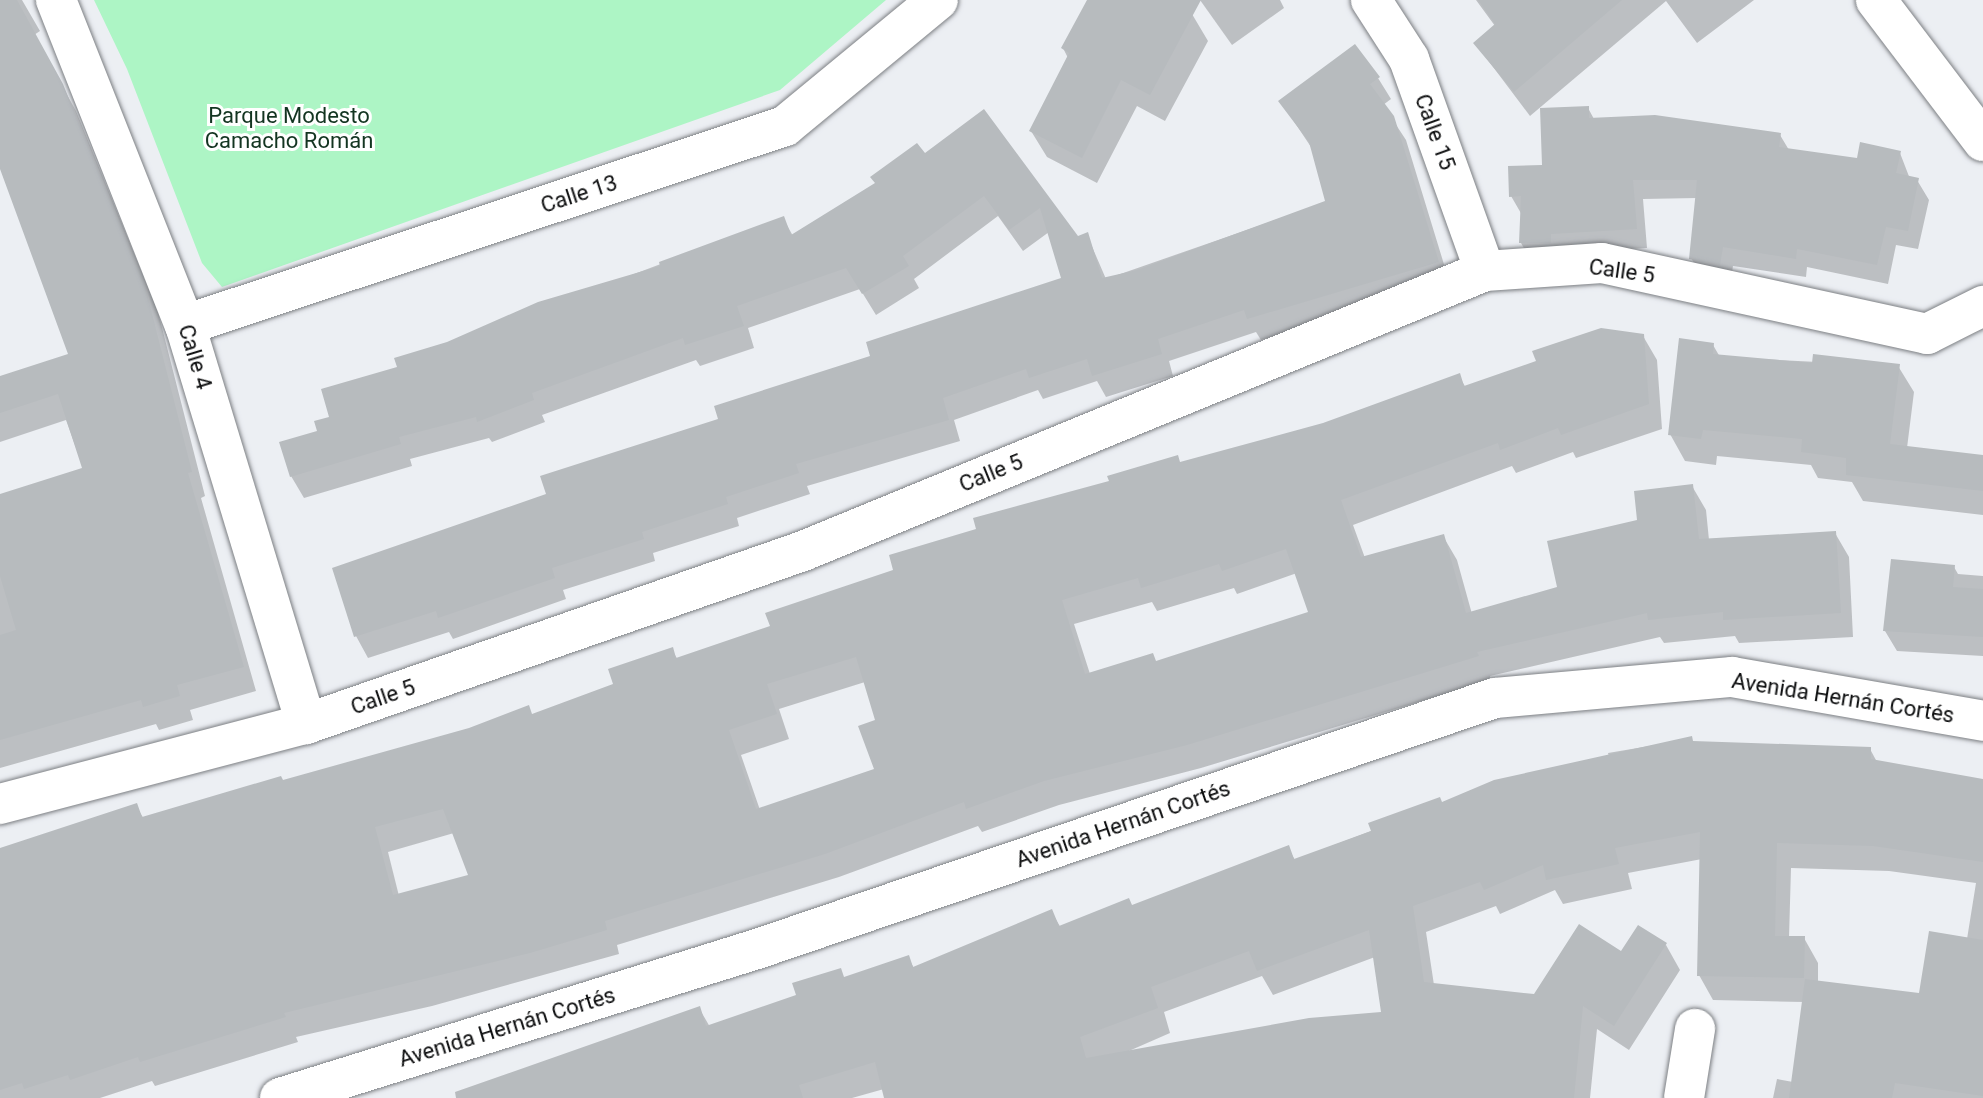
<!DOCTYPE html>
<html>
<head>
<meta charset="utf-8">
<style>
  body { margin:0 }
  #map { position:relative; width:1983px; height:1098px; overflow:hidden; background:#eceff3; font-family:Roboto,sans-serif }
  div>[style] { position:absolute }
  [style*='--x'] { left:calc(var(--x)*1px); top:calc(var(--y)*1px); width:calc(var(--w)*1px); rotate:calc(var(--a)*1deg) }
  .green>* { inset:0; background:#adf5c5 }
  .shadow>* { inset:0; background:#0003 }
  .building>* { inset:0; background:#b7bbbe }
  .roads { filter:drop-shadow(0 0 2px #7c7f83) drop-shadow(0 0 2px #7c7f83) }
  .street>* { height:40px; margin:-20px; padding:0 20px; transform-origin:20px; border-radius:20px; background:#fff }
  span { translate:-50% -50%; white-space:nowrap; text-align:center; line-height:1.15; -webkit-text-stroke:6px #fff; paint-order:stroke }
  .park-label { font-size:22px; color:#133521 }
  .street-label { font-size:22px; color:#0b0c0d }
</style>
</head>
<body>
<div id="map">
  <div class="green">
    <div style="clip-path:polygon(94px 0,886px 0,780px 90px,222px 287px,202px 263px,127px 69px)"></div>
  </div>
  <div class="shadow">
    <div style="clip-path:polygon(0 0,22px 0,40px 31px,34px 35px,76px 111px,158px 312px,205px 496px,201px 498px,256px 691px,190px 710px,193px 720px,159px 730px,156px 724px,0 768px,0 496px,84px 470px,66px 420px,0 442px,0 379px,71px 355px,0 167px)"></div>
    <div style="clip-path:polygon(1089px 0,1166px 0,1192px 14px,1208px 41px,1165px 121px,1137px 106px,1097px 183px,1047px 157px,1031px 131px,1068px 58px,1063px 48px)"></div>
    <div style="clip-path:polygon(1200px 0,1280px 0,1284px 8px,1232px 45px)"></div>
    <div style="clip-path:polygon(1476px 0,1754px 0,1697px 43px,1666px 1px,1530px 116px,1475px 43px,1495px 26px)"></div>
    <div style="clip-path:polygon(1378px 78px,1391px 99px,1383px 105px,1406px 140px,1450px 284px,1261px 340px,1256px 332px,1169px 361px,1173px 376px,1106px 397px,1097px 381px,1043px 399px,1038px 390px,954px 420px,960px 441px,807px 486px,810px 494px,737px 518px,739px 526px,653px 553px,655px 561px,563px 590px,566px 599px,453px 639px,449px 632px,368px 658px,356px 636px,548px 496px,1064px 279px,1049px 232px,1023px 251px,998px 216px,914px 279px,919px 288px,876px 315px,860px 289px,748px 328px,754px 348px,700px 366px,696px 360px,542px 415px,545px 422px,492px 442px,489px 438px,410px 459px,412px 466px,304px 498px,291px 476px,319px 432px,399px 368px,448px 344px,783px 218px,793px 236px,924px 156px,984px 112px,1077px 238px,1087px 235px,1106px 279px,1327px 202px,1313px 150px,1281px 102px)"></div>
    <div style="clip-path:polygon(1588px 108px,1594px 119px,1780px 135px,1789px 150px,1859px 160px,1900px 153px,1910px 179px,1917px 180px,1929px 200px,1918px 249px,1896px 245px,1888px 284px,1807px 267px,1806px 277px,1733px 266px,1730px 284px,1703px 278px,1691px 258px,1697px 198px,1643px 199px,1647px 248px,1561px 253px,1532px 262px,1521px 243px,1522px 215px,1511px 196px,1544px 167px)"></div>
    <div style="clip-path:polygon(evenodd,1643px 336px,1657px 360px,1662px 429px,1576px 458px,1573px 452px,1516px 473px,1512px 466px,1353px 525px,1365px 558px,1443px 536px,1457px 560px,1472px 614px,1559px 588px,1692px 486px,1706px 510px,1709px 540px,1835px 533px,1849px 557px,1853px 637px,1739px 643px,1735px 636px,1664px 643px,1660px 637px,1490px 676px,1491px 680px,1201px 768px,1059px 805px,982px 832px,978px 826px,839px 877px,617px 945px,619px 954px,432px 1006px,296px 1037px,298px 1042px,155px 1086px,152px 1081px,100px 1098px,0 1098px,0 850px,136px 806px,144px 819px,533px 716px,616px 686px,672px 650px,678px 660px,772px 628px,896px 571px,1181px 464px,1324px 425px,1459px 376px,1466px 388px,1643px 336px,1297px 573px,1311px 613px,1157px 663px,1090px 674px,1074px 624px,1152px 602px,1157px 611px,1234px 588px,1237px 594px,1297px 573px,1643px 336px,865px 682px,877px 721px,876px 770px,760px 810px,741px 755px,789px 739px,779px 709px,865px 682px,1643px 336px,454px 833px,471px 877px,399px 896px,388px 852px,454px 833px)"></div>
    <div style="clip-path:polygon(1713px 345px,1720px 357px,1898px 366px,1914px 392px,1907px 448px,1983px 457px,1983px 515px,1863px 501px,1852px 482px,1818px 478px,1811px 465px,1717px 456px,1716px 465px,1685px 461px,1670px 434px)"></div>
    <div style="clip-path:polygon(1954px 567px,1958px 574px,1983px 576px,1983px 656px,1897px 651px,1885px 631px)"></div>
    <div style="clip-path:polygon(evenodd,1691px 739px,1694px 743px,1870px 749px,1877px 762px,1983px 781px,1983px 1098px,1773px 1098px,1777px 1079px,1793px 1082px,1804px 1002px,1713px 1000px,1699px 975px,1702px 859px,1628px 873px,1632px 889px,1563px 904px,1555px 890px,1500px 914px,1496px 906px,1426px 932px,1434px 985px,1535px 996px,1622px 954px,1666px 945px,1680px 970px,1629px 1050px,1597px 1029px,1590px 1098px,887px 1098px,884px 1089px,852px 1098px,485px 1098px,699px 1008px,710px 1027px,908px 958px,914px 968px,1051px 911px,1061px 928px,1132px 907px,1288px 848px,1295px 860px,1442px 804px,1609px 757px,1608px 753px,1691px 739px,1791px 868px,1889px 871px,1976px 883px,1967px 939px,1920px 995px,1818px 983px,1818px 963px,1804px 938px,1789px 938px,1791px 868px,1691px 739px,1375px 957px,1383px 1014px,1122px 1054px,1170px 1033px,1164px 1012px,1262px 976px,1273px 995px,1375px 957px)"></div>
  </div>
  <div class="building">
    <div style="clip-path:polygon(0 0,17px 0,63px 84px,145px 286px,192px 472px,188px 473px,244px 667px,177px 685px,180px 696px,143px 707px,141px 700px,0 740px,0 635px,16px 630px,0 576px,0 494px,82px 468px,58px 394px,0 413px,0 376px,68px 354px,0 169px)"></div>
    <div style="clip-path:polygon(1087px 0,1201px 0,1150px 95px,1121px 80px,1082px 158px,1029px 131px,1069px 53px,1061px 48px)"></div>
    <div style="clip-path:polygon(1478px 0,1622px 0,1514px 92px,1473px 43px,1495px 24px)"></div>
    <div style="clip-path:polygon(1355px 44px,1380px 77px,1370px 84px,1394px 116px,1439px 262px,1247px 319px,1244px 310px,1158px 339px,1162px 354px,1092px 376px,1087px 359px,1029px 378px,1026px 369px,943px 398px,949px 420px,796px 464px,799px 473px,726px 497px,728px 504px,642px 532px,644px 539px,552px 568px,555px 578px,438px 618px,436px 611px,354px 637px,332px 568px,546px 494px,540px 476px,718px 419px,714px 406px,870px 356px,866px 342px,1061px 278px,1040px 208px,1009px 230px,984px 196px,903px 256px,909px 266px,862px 294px,846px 268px,737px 306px,744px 326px,685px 345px,683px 338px,532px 393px,534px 400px,477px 422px,476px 417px,399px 437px,401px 444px,290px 477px,279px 442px,317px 431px,314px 421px,329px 417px,321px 389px,397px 367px,394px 358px,447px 342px,538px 302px,660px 266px,659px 262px,784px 216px,791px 235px,875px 183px,870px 177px,917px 143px,925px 153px,984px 109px,1078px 236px,1088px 232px,1102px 278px,1137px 270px,1325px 201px,1309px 142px,1278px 101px)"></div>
    <div style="clip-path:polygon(1589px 106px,1589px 118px,1655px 115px,1781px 133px,1779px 147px,1857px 158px,1860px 142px,1901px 151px,1896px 173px,1919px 178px,1908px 231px,1886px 227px,1877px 265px,1797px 249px,1796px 259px,1723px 247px,1720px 265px,1689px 259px,1697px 180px,1633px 180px,1637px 229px,1551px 234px,1551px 243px,1519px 243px,1521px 196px,1509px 197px,1508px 166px,1542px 165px,1540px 108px)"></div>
    <div style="clip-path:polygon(evenodd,1601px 328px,1644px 334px,1649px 404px,1561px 435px,1558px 428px,1500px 450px,1498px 443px,1341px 500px,1361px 557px,1444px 534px,1466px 613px,1557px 587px,1547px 541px,1637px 520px,1634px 491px,1693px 484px,1699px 539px,1836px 531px,1841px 613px,1723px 620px,1723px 612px,1648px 620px,1647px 613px,1477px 652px,1479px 656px,1187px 745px,1044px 781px,966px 809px,964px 802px,825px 854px,605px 921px,607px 930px,530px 953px,284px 1013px,286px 1017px,140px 1062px,138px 1057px,70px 1080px,68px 1075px,24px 1089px,22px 1083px,0 1090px,0 848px,137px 803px,142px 817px,281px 776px,283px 780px,469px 728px,529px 705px,532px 714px,613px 684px,608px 669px,673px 647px,676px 658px,770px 626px,765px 613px,893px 570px,889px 555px,976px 529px,973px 518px,1109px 481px,1107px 476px,1178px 455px,1180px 462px,1323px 423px,1460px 373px,1464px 386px,1536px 361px,1532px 351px,1601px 328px,1286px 549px,1308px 612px,1156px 661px,1153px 653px,1085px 674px,1062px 600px,1138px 578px,1141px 588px,1219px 564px,1222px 571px,1286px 549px,1601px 328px,856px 657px,875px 720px,858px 726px,874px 769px,756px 809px,729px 730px,777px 714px,767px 684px,856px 657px,1601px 328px,443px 809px,468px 875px,393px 895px,375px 827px,443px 809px)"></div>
    <div style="clip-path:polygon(1679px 338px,1714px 343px,1713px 354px,1812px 363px,1813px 354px,1900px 364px,1890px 444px,1983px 455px,1983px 491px,1846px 475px,1846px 458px,1801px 452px,1802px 439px,1703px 430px,1701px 439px,1668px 435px)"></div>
    <div style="clip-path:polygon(1891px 559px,1955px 565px,1953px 587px,1983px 589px,1983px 637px,1883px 631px)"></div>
    <div style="clip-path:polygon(evenodd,1692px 736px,1693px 741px,1871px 747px,1871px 759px,1983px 779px,1983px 862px,1873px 846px,1777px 843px,1775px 936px,1805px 936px,1804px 978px,1697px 976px,1700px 832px,1615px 848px,1619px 864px,1546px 880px,1543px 865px,1484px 890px,1480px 882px,1413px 906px,1424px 982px,1534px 994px,1579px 924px,1621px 951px,1638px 925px,1667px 943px,1614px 1026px,1583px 1006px,1574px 1098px,884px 1098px,875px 1062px,799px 1085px,803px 1098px,456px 1098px,455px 1092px,700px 1006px,706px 1026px,796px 995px,792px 983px,841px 968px,844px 977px,909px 955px,913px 967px,1052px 909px,1059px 926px,1129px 898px,1132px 905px,1289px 845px,1294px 859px,1371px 831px,1368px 823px,1440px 797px,1442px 802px,1494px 780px,1692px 736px,1369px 930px,1381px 1012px,1309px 1018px,1086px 1058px,1080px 1037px,1158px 1008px,1151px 987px,1249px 951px,1257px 971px,1369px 930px)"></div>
    <div style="clip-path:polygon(1929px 931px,1983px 940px,1983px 1096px,1895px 1083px,1892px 1098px,1789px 1098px,1805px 979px,1919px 993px)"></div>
  </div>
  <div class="roads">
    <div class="street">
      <div style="--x:56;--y:0;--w:350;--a:68.4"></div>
      <div style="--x:185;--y:325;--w:417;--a:73.1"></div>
      <div style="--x:1371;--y:0;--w:70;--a:57.2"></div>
      <div style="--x:1409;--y:59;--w:225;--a:70.3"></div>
      <div style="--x:1876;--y:0;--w:177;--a:52.8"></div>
      <div style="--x:185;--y:325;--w:632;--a:-18.35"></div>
      <div style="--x:785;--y:126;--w:198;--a:-39.5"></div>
      <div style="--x:0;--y:804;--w:316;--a:-14.7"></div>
      <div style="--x:306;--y:724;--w:526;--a:-19.19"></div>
      <div style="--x:803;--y:551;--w:737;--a:-22.32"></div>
      <div style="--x:1485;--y:271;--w:117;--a:-3.9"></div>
      <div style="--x:1602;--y:263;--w:333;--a:12.3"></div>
      <div style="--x:1927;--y:334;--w:63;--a:-26.6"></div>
      <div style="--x:280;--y:1098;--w:503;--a:-17.35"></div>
      <div style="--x:760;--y:948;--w:776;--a:-18.79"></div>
      <div style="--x:1495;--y:698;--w:238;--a:-5.1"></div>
      <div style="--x:1732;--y:677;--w:255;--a:9.9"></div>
      <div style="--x:1684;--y:1098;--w:70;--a:-80.9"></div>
    </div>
  </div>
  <div class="park-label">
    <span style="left:289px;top:128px">Parque Modesto<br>Camacho Román</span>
  </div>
  <div class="street-label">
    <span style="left:1435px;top:132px;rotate:70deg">Calle 15</span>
    <span style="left:579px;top:194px;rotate:-18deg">Calle 13</span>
    <span style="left:1622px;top:271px;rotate:8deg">Calle 5</span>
    <span style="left:195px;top:357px;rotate:73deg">Calle 4</span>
    <span style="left:991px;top:473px;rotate:-22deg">Calle 5</span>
    <span style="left:383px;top:697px;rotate:-19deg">Calle 5</span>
    <span style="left:1843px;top:698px;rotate:9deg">Avenida Hernán Cortés</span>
    <span style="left:1123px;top:824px;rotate:-19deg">Avenida Hernán Cortés</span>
    <span style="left:507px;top:1027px;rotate:-17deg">Avenida Hernán Cortés</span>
  </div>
</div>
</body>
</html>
